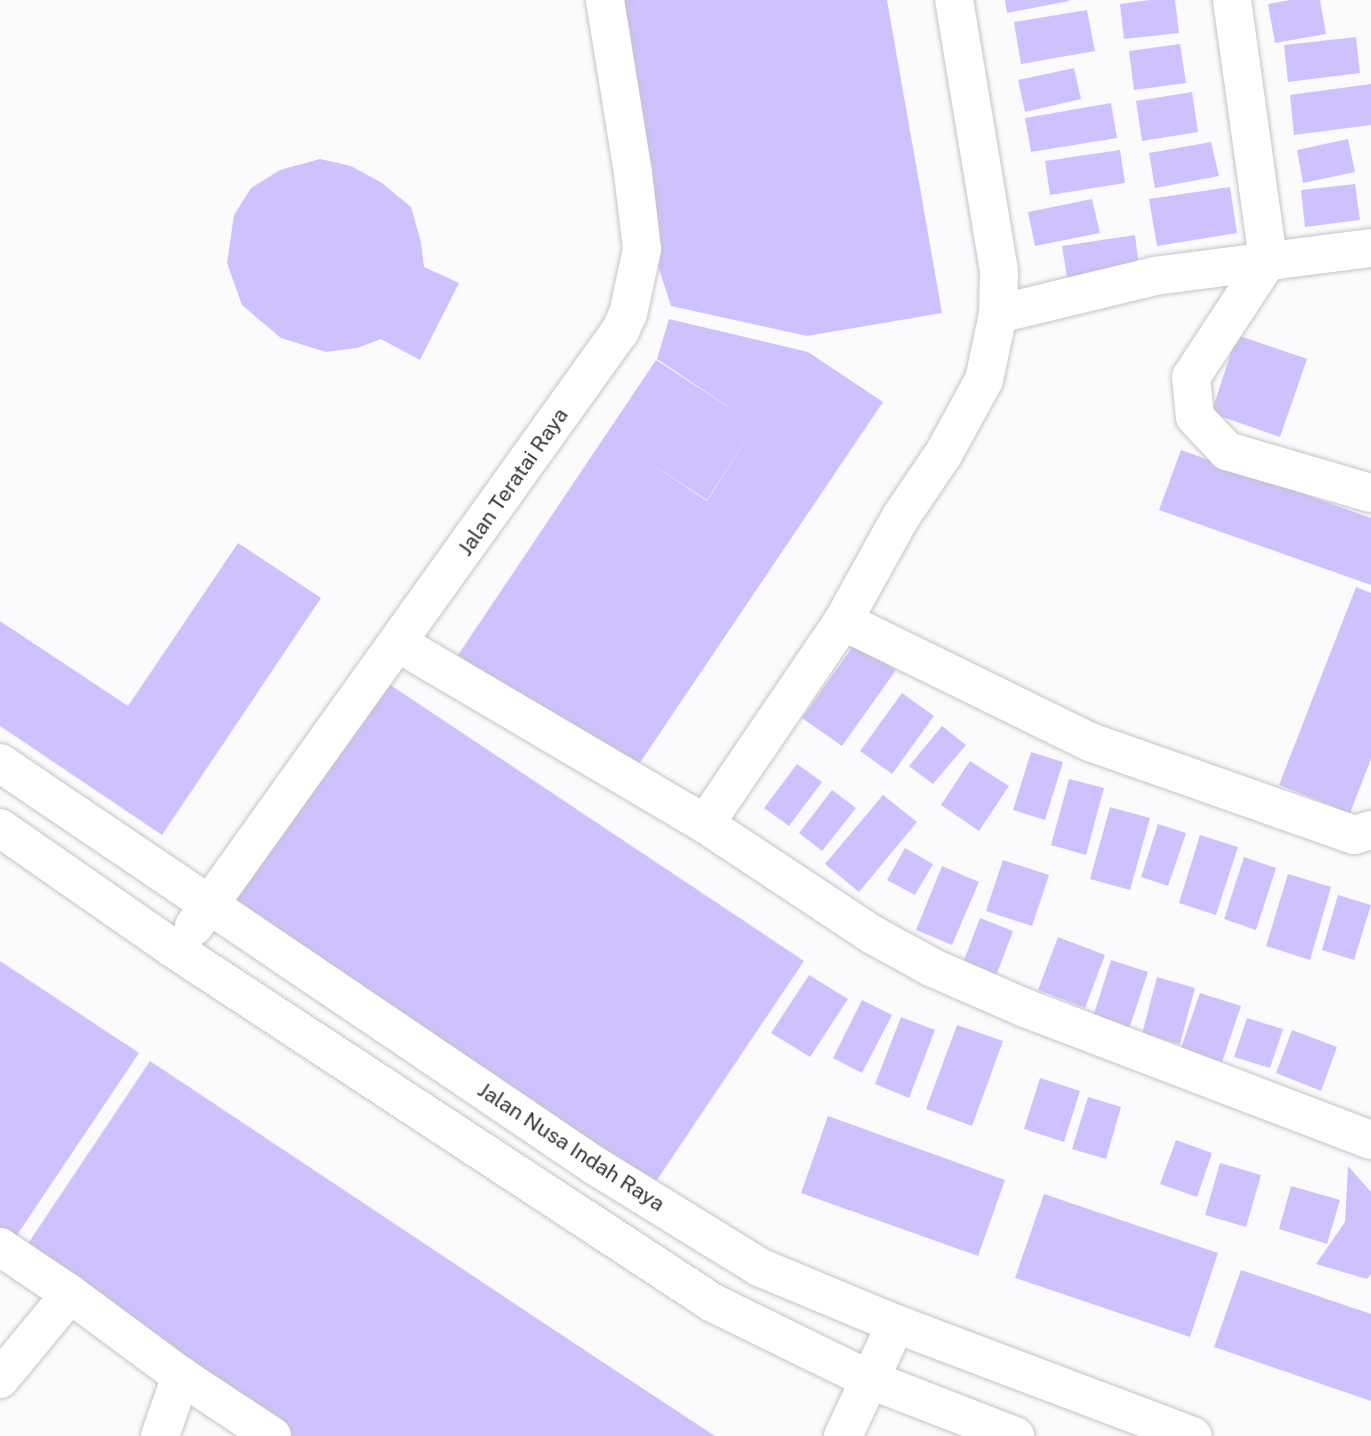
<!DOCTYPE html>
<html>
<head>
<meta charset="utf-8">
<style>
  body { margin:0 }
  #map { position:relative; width:1371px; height:1436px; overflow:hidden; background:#fbfbfe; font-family:"Public Sans",sans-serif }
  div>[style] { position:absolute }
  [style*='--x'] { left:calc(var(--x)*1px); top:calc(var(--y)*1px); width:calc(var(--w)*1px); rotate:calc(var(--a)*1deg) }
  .building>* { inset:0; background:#cfc1ff }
  .roads { filter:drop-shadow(0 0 2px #c4c4c7) drop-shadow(0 0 2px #c4c4c7) }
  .minor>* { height:38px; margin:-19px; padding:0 19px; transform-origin:19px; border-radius:19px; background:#fff }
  span { translate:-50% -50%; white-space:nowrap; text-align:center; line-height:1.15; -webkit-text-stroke:5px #fff; paint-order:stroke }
  .street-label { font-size:21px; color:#333334 }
</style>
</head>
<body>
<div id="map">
  <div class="building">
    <div style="clip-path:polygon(612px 0,887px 0,942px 313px,807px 336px,671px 306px,659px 269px)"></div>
    <div style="clip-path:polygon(1005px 0,1069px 0,1069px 1px,1007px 13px)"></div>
    <div style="clip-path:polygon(1150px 0,1175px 0,1179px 33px,1124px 39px,1120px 4px)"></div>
    <div style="clip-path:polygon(1290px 0,1320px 0,1326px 34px,1275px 43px,1268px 4px)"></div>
    <div style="clip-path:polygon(1087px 10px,1095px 51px,1021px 64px,1014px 22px)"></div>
    <div style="clip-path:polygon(1356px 37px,1360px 73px,1288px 82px,1284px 45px)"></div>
    <div style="clip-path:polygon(1180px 44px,1186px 83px,1134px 90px,1129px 51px)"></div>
    <div style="clip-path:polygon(1074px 68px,1081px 99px,1025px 112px,1018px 80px)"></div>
    <div style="clip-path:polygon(1371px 84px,1371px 125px,1294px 135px,1290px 95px)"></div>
    <div style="clip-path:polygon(1192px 92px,1198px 132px,1142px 141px,1136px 101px)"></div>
    <div style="clip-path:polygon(1111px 103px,1117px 138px,1031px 152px,1025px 118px)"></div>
    <div style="clip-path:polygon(1348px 139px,1355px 172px,1303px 183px,1297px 150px)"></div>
    <div style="clip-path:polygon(1211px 142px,1219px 176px,1155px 188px,1149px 153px)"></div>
    <div style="clip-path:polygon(1120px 150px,1125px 183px,1050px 195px,1045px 161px)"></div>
    <div style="clip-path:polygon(320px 159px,351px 166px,382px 183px,411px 207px,421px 242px,424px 267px,459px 283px,420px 360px,381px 339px,357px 348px,326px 352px,281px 338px,242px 305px,227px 263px,234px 215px,251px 188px,280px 170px)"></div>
    <div style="clip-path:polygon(1355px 184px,1360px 220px,1305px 227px,1301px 190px)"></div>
    <div style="clip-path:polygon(1230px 187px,1237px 233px,1157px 246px,1149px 199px)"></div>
    <div style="clip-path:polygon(1092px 199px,1100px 233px,1035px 246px,1028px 212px)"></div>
    <div style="clip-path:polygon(1135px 235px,1139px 266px,1067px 277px,1062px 246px)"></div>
    <div style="clip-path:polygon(evenodd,669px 319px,808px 352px,883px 402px,631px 776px,456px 658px,656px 360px,739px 414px,657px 359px,669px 319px,755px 425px,707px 501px,650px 463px,707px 500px,755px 425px)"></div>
    <div style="clip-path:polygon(1237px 335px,1307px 359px,1280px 437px,1211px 413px)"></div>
    <div style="clip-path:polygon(1181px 450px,1371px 518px,1371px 585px,1159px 510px)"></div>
    <div style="clip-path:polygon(238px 543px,321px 598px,162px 835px,0 726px,0 621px,128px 706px)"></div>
    <div style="clip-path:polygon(1356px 587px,1371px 593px,1371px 759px,1350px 813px,1279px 785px)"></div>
    <div style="clip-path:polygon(856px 642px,896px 670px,842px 746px,802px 718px)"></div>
    <div style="clip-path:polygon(377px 676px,804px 961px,655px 1183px,227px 898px)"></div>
    <div style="clip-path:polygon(902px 693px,934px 716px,892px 774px,860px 751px)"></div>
    <div style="clip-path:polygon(942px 726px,966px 745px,933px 784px,909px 766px)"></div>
    <div style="clip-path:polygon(1031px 752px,1063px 762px,1045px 820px,1013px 810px)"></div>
    <div style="clip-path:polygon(970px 761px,1009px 786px,979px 831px,941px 805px)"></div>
    <div style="clip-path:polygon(797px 764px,822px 782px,789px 826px,764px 808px)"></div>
    <div style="clip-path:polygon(1069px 779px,1104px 788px,1086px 855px,1051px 845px)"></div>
    <div style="clip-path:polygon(832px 790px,856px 808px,822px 851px,799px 833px)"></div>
    <div style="clip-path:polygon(883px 795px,917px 822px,859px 892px,825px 864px)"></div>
    <div style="clip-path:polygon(1110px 807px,1150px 818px,1130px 890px,1090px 879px)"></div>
    <div style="clip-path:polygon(1158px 824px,1186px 833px,1168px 886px,1141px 877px)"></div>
    <div style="clip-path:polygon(1200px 835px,1238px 847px,1216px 915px,1179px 903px)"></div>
    <div style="clip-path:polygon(905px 848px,933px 864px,915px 895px,887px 880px)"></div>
    <div style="clip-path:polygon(1244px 857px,1276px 868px,1256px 930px,1224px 919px)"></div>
    <div style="clip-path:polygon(1003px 860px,1049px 875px,1032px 926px,986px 911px)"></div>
    <div style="clip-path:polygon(942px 866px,979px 882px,952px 945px,916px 930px)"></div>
    <div style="clip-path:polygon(1288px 874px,1331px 887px,1310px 960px,1266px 946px)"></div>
    <div style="clip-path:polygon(1338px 895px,1371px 905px,1354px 960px,1322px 950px)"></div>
    <div style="clip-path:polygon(980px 918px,1013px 931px,996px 976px,963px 963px)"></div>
    <div style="clip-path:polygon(1058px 937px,1105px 955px,1085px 1008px,1038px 990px)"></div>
    <div style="clip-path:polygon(1111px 960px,1148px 972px,1129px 1029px,1093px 1017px)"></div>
    <div style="clip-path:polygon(0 961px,139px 1053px,7px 1250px,0 1245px)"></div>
    <div style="clip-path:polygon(809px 975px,848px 999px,810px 1057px,771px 1033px)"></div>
    <div style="clip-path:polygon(1157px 977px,1195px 988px,1180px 1044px,1142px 1034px)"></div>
    <div style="clip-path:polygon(1200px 993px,1241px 1006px,1222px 1062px,1181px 1048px)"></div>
    <div style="clip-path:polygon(862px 1000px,892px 1015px,862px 1073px,833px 1058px)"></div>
    <div style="clip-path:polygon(901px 1017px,935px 1030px,909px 1098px,875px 1084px)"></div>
    <div style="clip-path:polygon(1247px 1018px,1283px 1029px,1270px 1068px,1234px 1057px)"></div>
    <div style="clip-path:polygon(957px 1025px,1003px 1041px,972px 1126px,926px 1109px)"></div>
    <div style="clip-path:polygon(1292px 1030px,1337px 1047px,1321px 1091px,1276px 1073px)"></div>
    <div style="clip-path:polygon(150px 1061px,604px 1363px,715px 1436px,287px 1436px,19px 1257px)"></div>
    <div style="clip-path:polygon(1040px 1078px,1080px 1091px,1064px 1142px,1024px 1129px)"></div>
    <div style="clip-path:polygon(1088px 1097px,1121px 1107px,1106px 1159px,1072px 1149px)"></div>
    <div style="clip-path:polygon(828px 1116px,1005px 1180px,978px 1256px,801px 1193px)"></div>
    <div style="clip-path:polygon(1176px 1140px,1212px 1153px,1197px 1197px,1160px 1184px)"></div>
    <div style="clip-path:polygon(1220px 1163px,1261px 1175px,1246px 1227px,1205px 1215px)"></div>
    <div style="clip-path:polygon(1348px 1166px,1371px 1192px,1371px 1274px,1367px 1279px,1316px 1264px,1345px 1222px)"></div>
    <div style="clip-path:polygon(1291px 1186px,1340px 1200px,1327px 1244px,1279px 1229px)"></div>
    <div style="clip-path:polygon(1044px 1194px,1218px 1253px,1190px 1337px,1015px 1278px)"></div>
    <div style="clip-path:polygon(1241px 1270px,1371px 1314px,1371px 1401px,1214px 1347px)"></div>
  </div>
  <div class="roads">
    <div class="minor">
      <div style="--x:1232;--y:0;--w:262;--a:82.1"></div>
      <div style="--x:1268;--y:260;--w:140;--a:123.3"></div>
      <div style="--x:1191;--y:377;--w:40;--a:84.3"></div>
      <div style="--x:1195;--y:417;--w:47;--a:46.7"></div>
      <div style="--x:1227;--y:451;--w:150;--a:16.3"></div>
      <div style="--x:998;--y:314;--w:162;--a:-13.6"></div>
      <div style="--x:1155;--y:276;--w:218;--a:-7.4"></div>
      <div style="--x:843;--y:621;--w:275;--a:26.1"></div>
      <div style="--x:1090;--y:742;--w:280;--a:19.4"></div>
      <div style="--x:1354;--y:835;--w:18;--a:-16"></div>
      <div style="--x:398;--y:643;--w:356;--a:30.5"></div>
      <div style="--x:705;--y:824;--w:201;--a:33.5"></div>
      <div style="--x:873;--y:935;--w:68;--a:28.8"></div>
      <div style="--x:933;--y:968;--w:100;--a:23.5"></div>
      <div style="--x:1025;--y:1008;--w:370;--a:20.9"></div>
      <div style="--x:0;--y:763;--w:717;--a:34.09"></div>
      <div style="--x:594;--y:1165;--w:194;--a:31.7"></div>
      <div style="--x:759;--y:1267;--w:148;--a:22.6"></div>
      <div style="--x:896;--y:1324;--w:317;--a:20.7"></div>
      <div style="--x:705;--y:824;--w:245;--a:-55.8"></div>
      <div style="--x:843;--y:621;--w:118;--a:-61"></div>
      <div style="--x:900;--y:518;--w:78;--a:-55.9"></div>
      <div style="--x:944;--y:453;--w:83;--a:-61.3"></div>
      <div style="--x:984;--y:380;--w:67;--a:-78"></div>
      <div style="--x:998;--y:314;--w:43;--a:-88.7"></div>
      <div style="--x:999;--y:271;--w:275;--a:-99.4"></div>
      <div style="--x:0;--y:828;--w:212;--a:34.8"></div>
      <div style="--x:174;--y:949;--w:645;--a:33.3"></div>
      <div style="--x:713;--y:1303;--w:173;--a:26.1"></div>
      <div style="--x:868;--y:1379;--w:158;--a:21.2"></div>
      <div style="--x:194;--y:926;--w:732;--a:-54.4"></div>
      <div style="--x:620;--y:331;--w:19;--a:-65"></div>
      <div style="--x:628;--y:314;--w:66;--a:-77.8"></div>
      <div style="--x:642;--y:249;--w:77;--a:-96.8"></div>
      <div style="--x:633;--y:173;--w:175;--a:-99.2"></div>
      <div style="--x:0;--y:1247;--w:84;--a:33.9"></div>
      <div style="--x:70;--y:1294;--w:138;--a:36.5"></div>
      <div style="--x:181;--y:1376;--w:109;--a:33.4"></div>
      <div style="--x:0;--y:1379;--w:110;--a:-50.5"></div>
      <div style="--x:160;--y:1436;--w:64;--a:-70.7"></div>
      <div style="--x:843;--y:1436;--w:124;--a:-64.7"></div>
    </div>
  </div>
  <div class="street-label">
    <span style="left:513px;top:482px;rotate:-55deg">Jalan Teratai Raya</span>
    <span style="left:571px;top:1147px;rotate:33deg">Jalan Nusa Indah Raya</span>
  </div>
</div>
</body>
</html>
